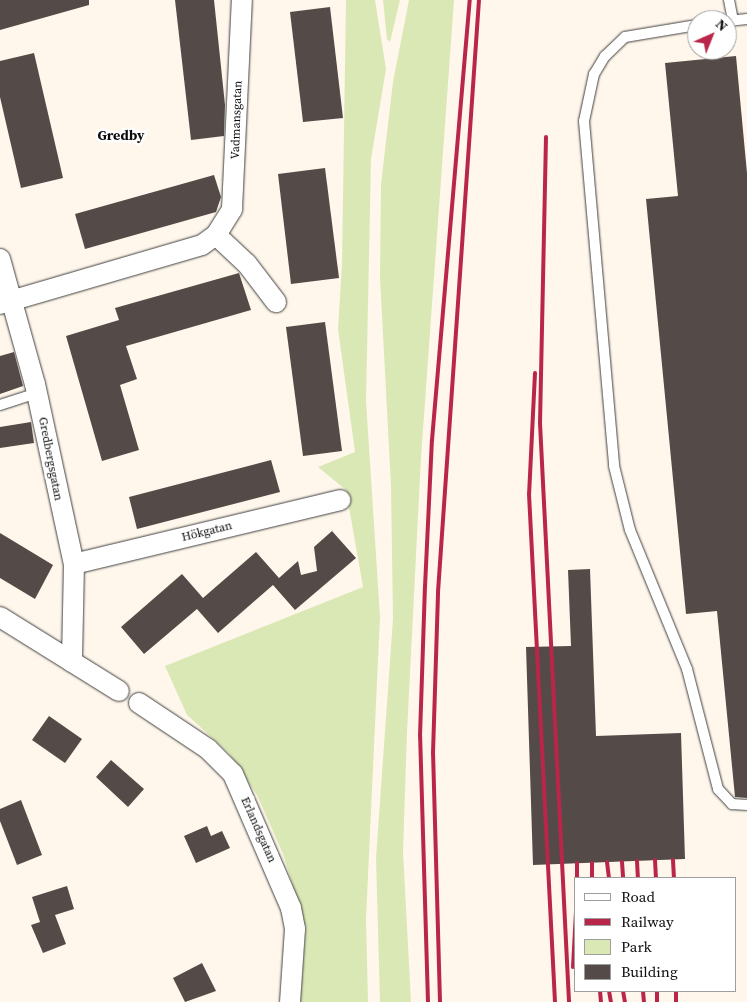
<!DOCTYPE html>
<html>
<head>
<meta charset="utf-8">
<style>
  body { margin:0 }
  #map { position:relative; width:747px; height:1002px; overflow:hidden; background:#fff7eb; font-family:"Source Serif 4",serif }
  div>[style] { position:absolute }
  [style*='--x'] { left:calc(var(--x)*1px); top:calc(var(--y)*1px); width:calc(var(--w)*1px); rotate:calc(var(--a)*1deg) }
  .green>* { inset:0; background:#dae8b5 }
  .building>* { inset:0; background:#544b48 }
  .roads { filter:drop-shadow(0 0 1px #3f3f3f) drop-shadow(0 0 1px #3f3f3f) }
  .lane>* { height:10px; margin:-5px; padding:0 5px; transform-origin:5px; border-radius:5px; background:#fff }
  .street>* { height:20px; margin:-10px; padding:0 10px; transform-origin:10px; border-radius:10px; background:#fff }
  .rail>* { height:4px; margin:-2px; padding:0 2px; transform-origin:2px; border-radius:2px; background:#ba264a }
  span { translate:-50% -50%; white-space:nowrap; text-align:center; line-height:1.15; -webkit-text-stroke:5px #fff; paint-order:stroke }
  .street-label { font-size:12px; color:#0c0c0c }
  .neighbourhood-label { font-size:14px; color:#0c0c0c; font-weight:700 }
  .legend { position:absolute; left:574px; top:877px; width:162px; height:115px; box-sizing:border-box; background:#fff; border:1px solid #9e9e9e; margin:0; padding:6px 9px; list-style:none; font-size:15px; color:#0c0c0c }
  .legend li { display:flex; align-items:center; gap:10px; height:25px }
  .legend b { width:25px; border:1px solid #9e9e9e }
  .north { position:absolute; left:687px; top:10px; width:50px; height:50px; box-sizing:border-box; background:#fff; border:1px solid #9e9e9e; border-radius:50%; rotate:44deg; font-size:14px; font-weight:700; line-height:20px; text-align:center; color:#0c0c0c }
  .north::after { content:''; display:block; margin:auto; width:18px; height:22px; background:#ba264a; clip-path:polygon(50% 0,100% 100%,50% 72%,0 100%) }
</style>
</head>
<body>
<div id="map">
  <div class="green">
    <div style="clip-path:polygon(346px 0,375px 0,386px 69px,371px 159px,366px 401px,380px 617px,366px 919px,368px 1002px,300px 1002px,306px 928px,283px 854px,257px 795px,229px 753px,187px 715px,165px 666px,363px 587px,346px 490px,318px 467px,355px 452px,338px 329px,342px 264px)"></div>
    <div style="clip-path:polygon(383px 0,400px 0,390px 42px,387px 39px)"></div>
    <div style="clip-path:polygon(409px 0,454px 0,421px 457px,407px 732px,403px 852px,411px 1002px,380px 1002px,376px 858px,393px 619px,391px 486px,380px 277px,381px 184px,393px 82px)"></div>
  </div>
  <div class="building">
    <div style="clip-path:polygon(0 0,89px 0,89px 5px,0 30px)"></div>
    <div style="clip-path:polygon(175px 0,214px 0,225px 105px,224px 136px,191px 140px)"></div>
    <div style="clip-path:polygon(330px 7px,343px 118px,303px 122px,290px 12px)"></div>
    <div style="clip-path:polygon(34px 53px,63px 178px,21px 188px,0 97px,0 61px)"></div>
    <div style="clip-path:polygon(736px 56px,747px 173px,747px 798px,735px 797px,717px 611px,686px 614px,646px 199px,678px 196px,665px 63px)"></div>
    <div style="clip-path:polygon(325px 168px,339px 278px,291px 284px,278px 174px)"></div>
    <div style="clip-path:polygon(214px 175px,221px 197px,216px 212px,85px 249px,75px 214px)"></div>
    <div style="clip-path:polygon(239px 273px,251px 310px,126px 346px,137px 379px,120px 385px,139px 450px,102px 461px,66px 336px,119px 320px,115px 308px)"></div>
    <div style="clip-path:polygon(325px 322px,342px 451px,303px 456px,286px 327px)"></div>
    <div style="clip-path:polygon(14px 352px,23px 386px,0 394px,0 356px)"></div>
    <div style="clip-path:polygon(31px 422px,34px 443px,0 448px,0 427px)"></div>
    <div style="clip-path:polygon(271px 460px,280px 492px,137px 529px,129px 497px)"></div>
    <div style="clip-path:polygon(332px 531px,356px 558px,295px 610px,273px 585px,218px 633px,197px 609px,144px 654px,121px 627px,182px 574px,203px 598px,256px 552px,279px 578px,298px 561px,301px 575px,317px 571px,314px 547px)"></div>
    <div style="clip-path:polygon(0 533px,53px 565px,35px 599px,0 578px)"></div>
    <div style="clip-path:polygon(590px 569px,596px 736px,681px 733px,685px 859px,533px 865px,526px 647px,571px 646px,568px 570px)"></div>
    <div style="clip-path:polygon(49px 716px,82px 739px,65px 763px,32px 740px)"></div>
    <div style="clip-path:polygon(111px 760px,144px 789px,128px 807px,96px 777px)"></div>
    <div style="clip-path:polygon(21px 800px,42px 855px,17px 865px,0 821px,0 809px)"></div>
    <div style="clip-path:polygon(207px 826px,211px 836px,222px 831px,230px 848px,196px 863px,184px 836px)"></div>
    <div style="clip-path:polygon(67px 886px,74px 909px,55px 915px,66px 944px,43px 953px,31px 925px,40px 922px,32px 897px)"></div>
    <div style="clip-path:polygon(202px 963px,216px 991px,185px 1002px,173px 978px)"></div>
  </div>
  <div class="roads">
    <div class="lane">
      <div style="--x:729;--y:0;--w:20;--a:79"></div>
      <div style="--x:728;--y:21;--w:19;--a:-6"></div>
      <div style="--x:697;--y:25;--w:73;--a:170.5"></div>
      <div style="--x:625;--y:37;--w:28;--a:136"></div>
      <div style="--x:605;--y:56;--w:21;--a:121"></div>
      <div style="--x:594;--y:74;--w:48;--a:102"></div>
      <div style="--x:584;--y:121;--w:346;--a:85"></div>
      <div style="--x:614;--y:466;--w:66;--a:76"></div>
      <div style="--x:630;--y:530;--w:150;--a:67.7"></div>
      <div style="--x:687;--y:669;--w:124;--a:75.5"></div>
      <div style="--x:718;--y:789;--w:21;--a:47"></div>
      <div style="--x:732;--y:804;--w:15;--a:4"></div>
      <div style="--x:0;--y:405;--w:39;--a:-18"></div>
    </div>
    <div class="street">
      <div style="--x:216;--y:235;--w:42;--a:43.1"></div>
      <div style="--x:247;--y:264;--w:48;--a:52.7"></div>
      <div style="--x:0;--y:259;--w:130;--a:74.4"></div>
      <div style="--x:35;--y:384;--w:184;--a:77.8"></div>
      <div style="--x:74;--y:564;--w:98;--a:91.2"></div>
      <div style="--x:0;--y:304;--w:210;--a:-16.3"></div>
      <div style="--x:202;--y:245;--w:17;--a:-36"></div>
      <div style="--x:216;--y:235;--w:31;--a:-58"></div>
      <div style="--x:232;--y:209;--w:209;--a:-87.3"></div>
      <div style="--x:74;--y:564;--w:274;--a:-13.5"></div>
      <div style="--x:0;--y:617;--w:140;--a:31.9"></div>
      <div style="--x:139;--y:703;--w:83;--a:33.7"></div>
      <div style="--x:208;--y:749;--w:35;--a:45"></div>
      <div style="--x:233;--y:774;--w:146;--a:66.6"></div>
      <div style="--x:291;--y:908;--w:21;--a:79"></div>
      <div style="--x:295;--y:929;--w:73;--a:93.9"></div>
    </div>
  </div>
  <div class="rail">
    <div style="--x:546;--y:137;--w:286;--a:91.2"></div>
    <div style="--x:540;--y:423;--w:580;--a:87.13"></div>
    <div style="--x:535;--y:373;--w:121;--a:92.8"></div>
    <div style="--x:529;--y:494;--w:509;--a:87.07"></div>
    <div style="--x:655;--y:860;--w:18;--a:87"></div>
    <div style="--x:673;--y:860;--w:18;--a:87"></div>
    <div style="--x:637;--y:861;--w:17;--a:87"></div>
    <div style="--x:607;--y:862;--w:16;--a:83"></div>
    <div style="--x:622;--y:862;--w:16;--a:86"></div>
    <div style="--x:592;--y:863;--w:15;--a:90"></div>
    <div style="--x:577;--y:878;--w:15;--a:-90"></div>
    <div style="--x:573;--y:967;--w:56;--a:-86.9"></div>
    <div style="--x:600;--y:991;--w:11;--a:85"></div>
    <div style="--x:609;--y:991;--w:11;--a:80"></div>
    <div style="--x:623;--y:991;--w:11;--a:80"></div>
    <div style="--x:643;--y:991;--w:11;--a:85"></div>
    <div style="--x:428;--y:1002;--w:266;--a:-91.7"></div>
    <div style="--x:420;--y:736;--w:149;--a:-88.1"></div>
    <div style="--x:425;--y:587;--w:147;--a:-87.3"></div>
    <div style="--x:432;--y:440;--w:442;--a:-85.1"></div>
    <div style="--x:440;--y:1002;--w:249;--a:-91.6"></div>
    <div style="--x:433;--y:753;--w:161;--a:-88.2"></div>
    <div style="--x:438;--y:592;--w:593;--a:-86.04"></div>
    <div style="--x:657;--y:1002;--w:11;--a:-90"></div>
    <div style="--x:676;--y:1002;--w:11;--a:-90"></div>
  </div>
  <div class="street-label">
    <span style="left:237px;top:120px;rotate:-88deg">Vadmansgatan</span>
    <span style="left:50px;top:459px;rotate:79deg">Gredbergsgatan</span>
    <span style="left:207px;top:532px;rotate:-14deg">Hökgatan</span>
    <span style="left:258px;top:830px;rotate:66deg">Erlandsgatan</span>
  </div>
  <div class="neighbourhood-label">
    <span style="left:121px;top:135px">Gredby</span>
  </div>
  <ul class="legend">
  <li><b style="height:6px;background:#fff"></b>Road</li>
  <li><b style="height:6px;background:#ba264a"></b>Railway</li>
  <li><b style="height:14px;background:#dae8b5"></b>Park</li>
  <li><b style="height:14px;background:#544b48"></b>Building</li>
  </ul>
  <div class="north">N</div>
</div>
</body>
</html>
